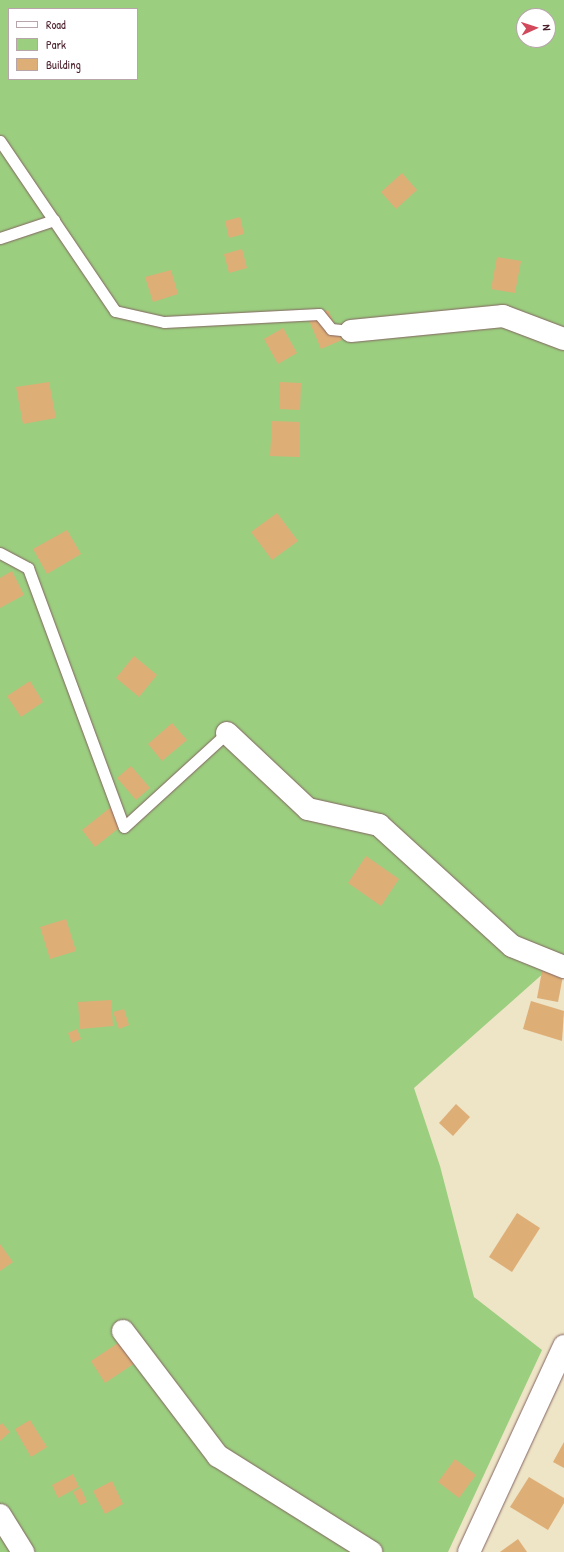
<!DOCTYPE html>
<html>
<head>
<meta charset="utf-8">
<style>
  body { margin:0 }
  #map { position:relative; width:564px; height:1552px; overflow:hidden; background:#eee4c6; font-family:"Patrick Hand",sans-serif }
  div>[style] { position:absolute }
  [style*='--x'] { left:calc(var(--x)*1px); top:calc(var(--y)*1px); width:calc(var(--w)*1px); rotate:calc(var(--a)*1deg) }
  .green>* { inset:0; background:#9bce7f }
  .building>* { inset:0; background:#deae77 }
  .roads { filter:drop-shadow(0 0 1px #836461) drop-shadow(0 0 1px #836461) }
  .service>* { height:11px; margin:-5.5px; padding:0 5.5px; transform-origin:5.5px; border-radius:5.5px; background:#fff }
  .minor>* { height:22px; margin:-11px; padding:0 11px; transform-origin:11px; border-radius:11px; background:#fff }
  span { translate:-50% -50%; white-space:nowrap; text-align:center; line-height:1.15; -webkit-text-stroke:4px #fff; paint-order:stroke }
  .legend { position:absolute; left:8px; top:8px; width:130px; height:72px; box-sizing:border-box; background:#fff; border:1px solid #b7a5aa; margin:0; padding:5px 7px; list-style:none; font-size:12px; color:#4a1f2b }
  .legend li { display:flex; align-items:center; gap:8px; height:20px }
  .legend b { width:20px; border:1px solid #b7a5aa }
  .north { position:absolute; left:516px; top:8px; width:40px; height:40px; box-sizing:border-box; background:#fff; border:1px solid #b7a5aa; border-radius:50%; rotate:87deg; font-size:11px; font-weight:700; line-height:16px; text-align:center; color:#4a1f2b }
  .north::after { content:''; display:block; margin:auto; width:14px; height:18px; background:#d1495b; clip-path:polygon(50% 0,100% 100%,50% 72%,0 100%) }
</style>
</head>
<body>
<div id="map">
  <div class="green">
    <div style="clip-path:polygon(evenodd,0 0,564px 0,564px 955px,414px 1088px,440px 1166px,474px 1297px,542px 1350px,448px 1552px,0 1552px,0 0,9px 9px,137px 9px,137px 79px,9px 79px,9px 9px,0 0,524px 16px,548px 16px,548px 40px,524px 40px,524px 16px)"></div>
  </div>
  <div class="building">
    <div style="clip-path:polygon(402px 173px,417px 190px,396px 209px,381px 192px)"></div>
    <div style="clip-path:polygon(240px 217px,244px 234px,229px 238px,225px 221px)"></div>
    <div style="clip-path:polygon(242px 249px,247px 268px,229px 273px,224px 254px)"></div>
    <div style="clip-path:polygon(497px 257px,521px 261px,515px 293px,491px 289px)"></div>
    <div style="clip-path:polygon(171px 270px,178px 294px,153px 302px,145px 277px)"></div>
    <div style="clip-path:polygon(328px 310px,342px 340px,321px 349px,308px 318px)"></div>
    <div style="clip-path:polygon(283px 328px,297px 353px,278px 364px,264px 339px)"></div>
    <div style="clip-path:polygon(49px 382px,56px 418px,23px 424px,16px 387px)"></div>
    <div style="clip-path:polygon(280px 382px,301px 383px,300px 410px,279px 409px)"></div>
    <div style="clip-path:polygon(272px 421px,300px 422px,299px 457px,270px 456px)"></div>
    <div style="clip-path:polygon(277px 513px,298px 541px,272px 560px,251px 532px)"></div>
    <div style="clip-path:polygon(67px 530px,81px 554px,47px 574px,33px 549px)"></div>
    <div style="clip-path:polygon(12px 571px,24px 595px,0 608px,0 578px)"></div>
    <div style="clip-path:polygon(134px 656px,157px 675px,139px 697px,116px 678px)"></div>
    <div style="clip-path:polygon(30px 681px,43px 702px,21px 717px,7px 696px)"></div>
    <div style="clip-path:polygon(172px 723px,187px 740px,162px 761px,148px 744px)"></div>
    <div style="clip-path:polygon(131px 766px,150px 788px,136px 800px,117px 778px)"></div>
    <div style="clip-path:polygon(111px 807px,124px 824px,95px 847px,82px 830px)"></div>
    <div style="clip-path:polygon(366px 856px,399px 879px,381px 906px,348px 883px)"></div>
    <div style="clip-path:polygon(66px 919px,76px 951px,50px 959px,40px 927px)"></div>
    <div style="clip-path:polygon(542px 971px,563px 976px,558px 1002px,537px 998px)"></div>
    <div style="clip-path:polygon(111px 1000px,113px 1026px,80px 1029px,78px 1002px)"></div>
    <div style="clip-path:polygon(531px 1001px,564px 1011px,562px 1041px,523px 1029px)"></div>
    <div style="clip-path:polygon(124px 1009px,129px 1025px,119px 1029px,113px 1012px)"></div>
    <div style="clip-path:polygon(77px 1029px,81px 1039px,72px 1043px,68px 1033px)"></div>
    <div style="clip-path:polygon(456px 1104px,470px 1117px,453px 1136px,439px 1123px)"></div>
    <div style="clip-path:polygon(517px 1213px,540px 1228px,512px 1272px,489px 1257px)"></div>
    <div style="clip-path:polygon(0 1244px,13px 1262px,0 1271px)"></div>
    <div style="clip-path:polygon(124px 1339px,138px 1361px,105px 1383px,91px 1361px)"></div>
    <div style="clip-path:polygon(30px 1420px,47px 1447px,31px 1457px,15px 1429px)"></div>
    <div style="clip-path:polygon(2px 1423px,10px 1432px,0 1441px,0 1425px)"></div>
    <div style="clip-path:polygon(564px 1442px,564px 1468px,553px 1462px)"></div>
    <div style="clip-path:polygon(455px 1459px,476px 1475px,459px 1498px,438px 1482px)"></div>
    <div style="clip-path:polygon(73px 1474px,79px 1487px,58px 1498px,52px 1485px)"></div>
    <div style="clip-path:polygon(529px 1477px,564px 1498px,564px 1503px,548px 1530px,510px 1507px)"></div>
    <div style="clip-path:polygon(112px 1481px,123px 1504px,105px 1514px,93px 1491px)"></div>
    <div style="clip-path:polygon(81px 1488px,87px 1502px,80px 1505px,73px 1492px)"></div>
    <div style="clip-path:polygon(518px 1539px,527px 1552px,500px 1552px)"></div>
  </div>
  <div class="roads">
    <div class="service">
      <div style="--x:0;--y:141;--w:205;--a:55.9"></div>
      <div style="--x:115;--y:311;--w:50;--a:12.7"></div>
      <div style="--x:164;--y:322;--w:155;--a:-3"></div>
      <div style="--x:319;--y:314;--w:19;--a:51"></div>
      <div style="--x:331;--y:329;--w:20;--a:6"></div>
      <div style="--x:0;--y:238;--w:57;--a:-18.4"></div>
      <div style="--x:0;--y:553;--w:32;--a:28"></div>
      <div style="--x:28;--y:568;--w:276;--a:69.7"></div>
      <div style="--x:124;--y:827;--w:139;--a:-42.4"></div>
    </div>
    <div class="minor">
      <div style="--x:351;--y:331;--w:153;--a:-5.6"></div>
      <div style="--x:503;--y:316;--w:65;--a:20.7"></div>
      <div style="--x:227;--y:733;--w:111;--a:43.2"></div>
      <div style="--x:308;--y:809;--w:73;--a:12.7"></div>
      <div style="--x:379;--y:825;--w:180;--a:42.3"></div>
      <div style="--x:512;--y:946;--w:56;--a:22"></div>
      <div style="--x:123;--y:1331;--w:157;--a:52.8"></div>
      <div style="--x:218;--y:1456;--w:181;--a:32.1"></div>
      <div style="--x:0;--y:1515;--w:44;--a:58.1"></div>
      <div style="--x:469;--y:1552;--w:227;--a:-65.2"></div>
    </div>
  </div>
  <ul class="legend">
  <li><b style="height:5px;background:#fff"></b>Road</li>
  <li><b style="height:11px;background:#9bce7f"></b>Park</li>
  <li><b style="height:11px;background:#deae77"></b>Building</li>
  </ul>
  <div class="north">N</div>
</div>
</body>
</html>
